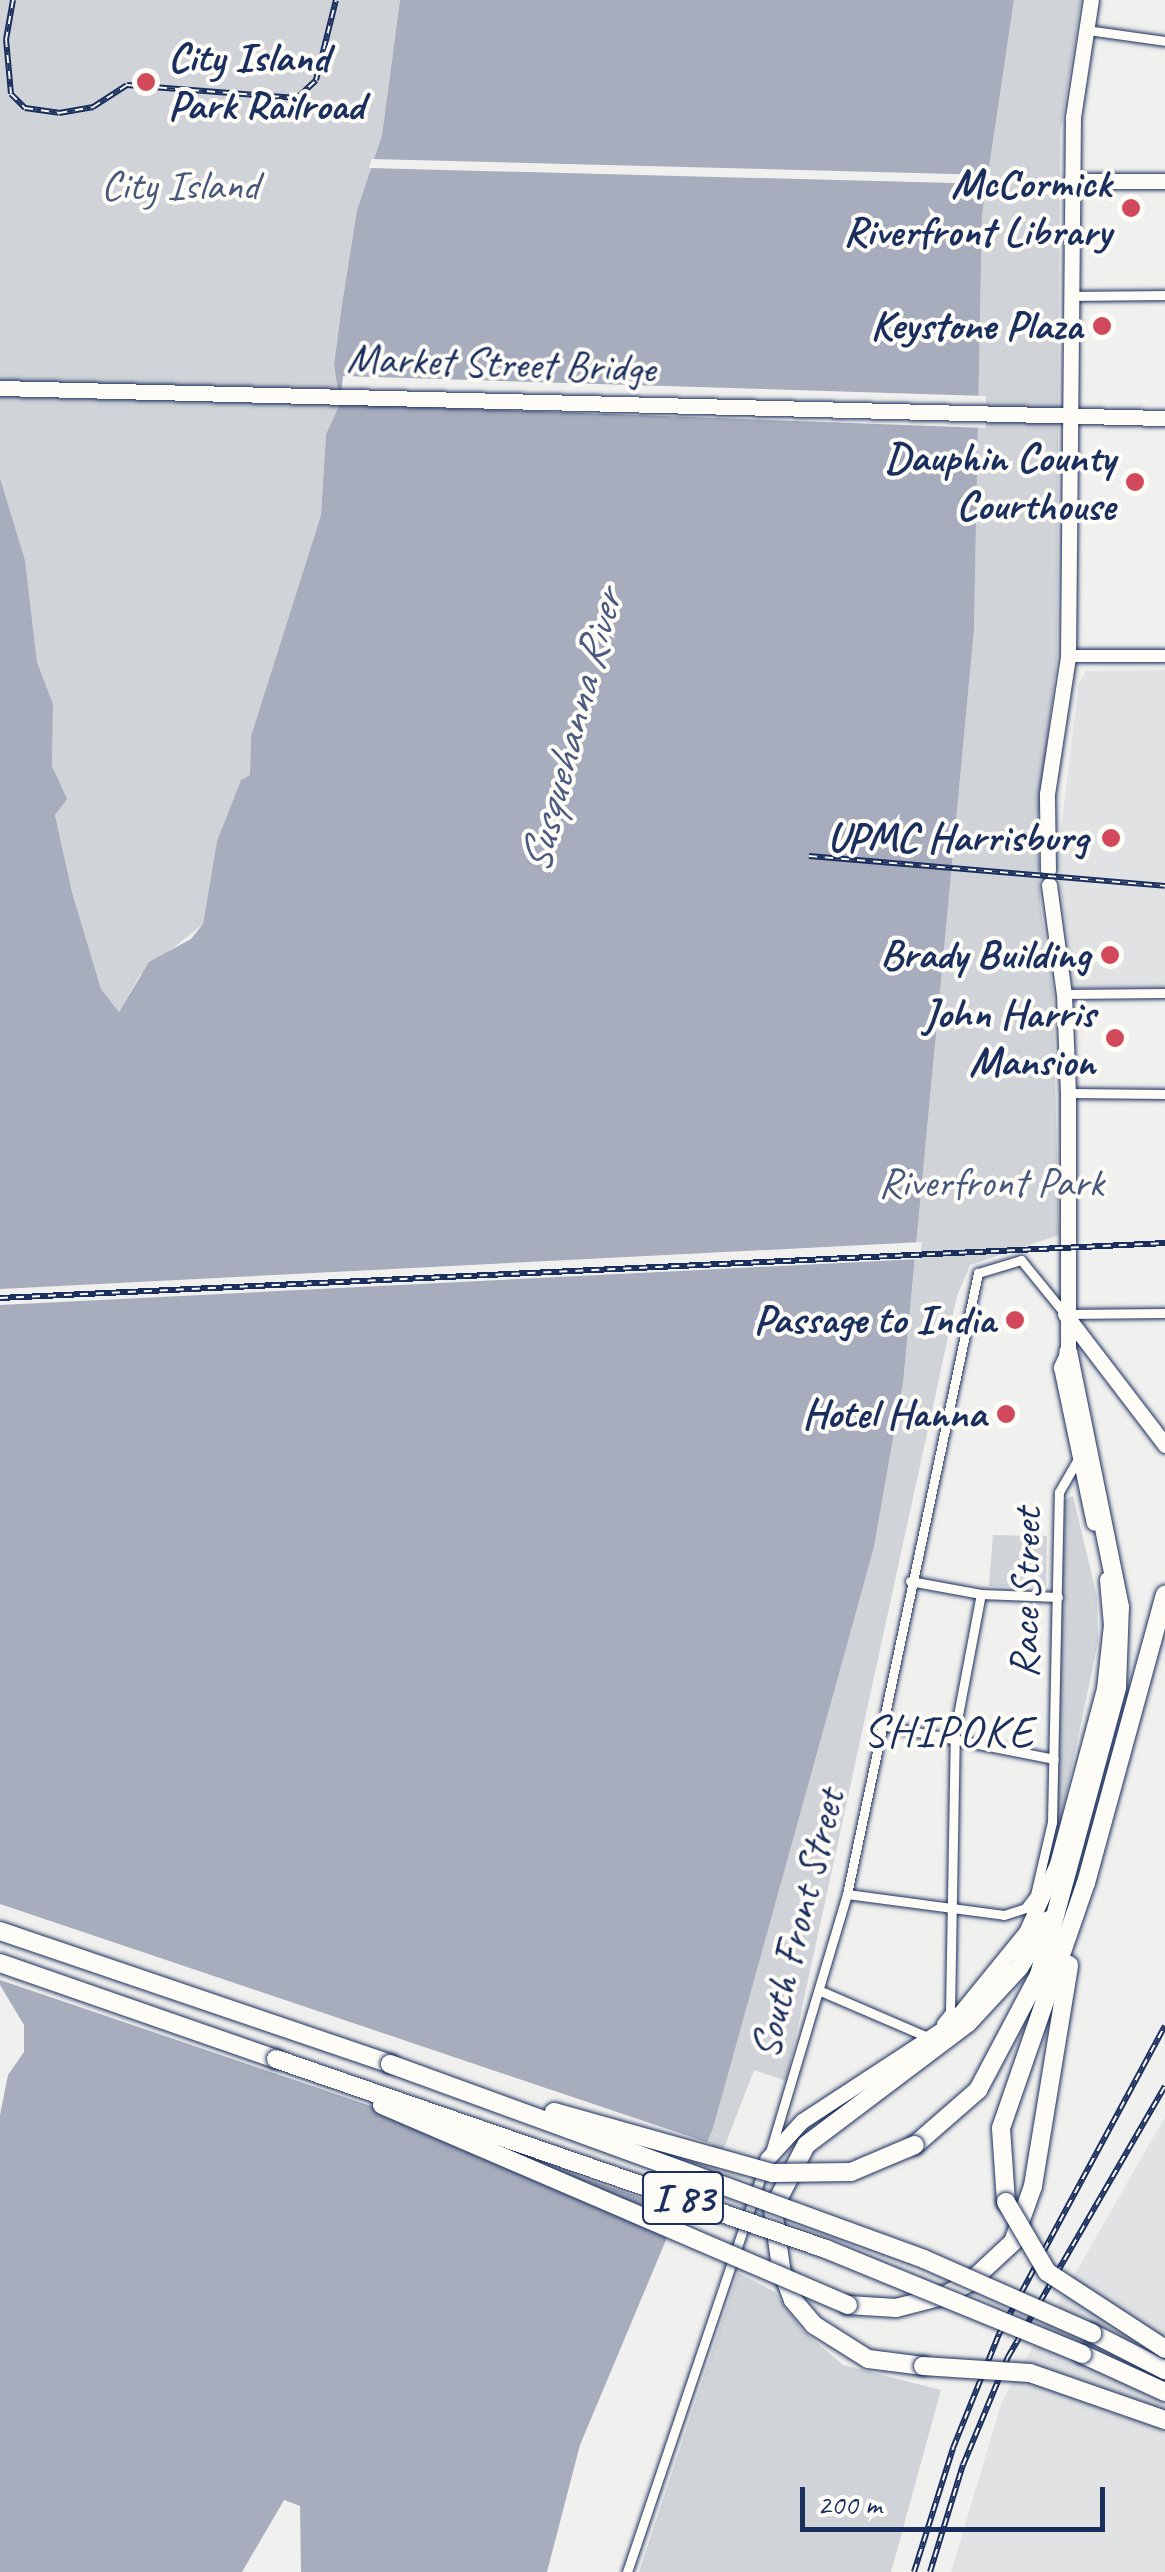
<!DOCTYPE html>
<html>
<head>
<meta charset="utf-8">
<style>
  body { margin:0 }
  #map { position:relative; width:1165px; height:2572px; overflow:hidden; background:#f0f0ee; font-family:Caveat,sans-serif }
  div>[style] { position:absolute }
  [style*='--x'] { left:calc(var(--x)*1px); top:calc(var(--y)*1px); width:calc(var(--w)*1px); rotate:calc(var(--a)*1deg) }
  .built>* { inset:0; background:#e0e2e3 }
  .green>* { inset:0; background:#d0d3d8 }
  .water>* { inset:0; background:#a7adbd }
  .pier>* { inset:0; background:#f0f0ee }
  .roads { filter:drop-shadow(0 0 2px #1b2f5e) drop-shadow(0 0 2px #1b2f5e) }
  .minor>* { height:9px; margin:-4.5px; padding:0 4.5px; transform-origin:4.5px; border-radius:4.5px; background:#fdfcf7 }
  .secondary>* { height:12px; margin:-6px; padding:0 6px; transform-origin:6px; border-radius:6px; background:#fdfcf7 }
  .primary>* { height:15px; margin:-7.5px; padding:0 7.5px; transform-origin:7.5px; border-radius:7.5px; background:#fdfcf7 }
  .motorway>* { height:18px; margin:-9px; padding:0 9px; transform-origin:9px; border-radius:9px; background:#fdfcf7 }
  .rail>* { height:6px; margin-top:-3px; transform-origin:0; background:repeating-linear-gradient(90deg,#fdfcf7 0 8px,#1b2f5e 0 16px); box-sizing:border-box; border-block:2px solid #1b2f5e }
  .bridges { filter:drop-shadow(0 0 2px #1b2f5e) drop-shadow(0 0 2px #1b2f5e) }
  .motorway-bridge>* { height:18px; margin:-9px; padding:0 9px; transform-origin:9px; border-radius:9px; background:#fdfcf7 }
  .dots>* { width:28px; height:28px; translate:-50% -50%; box-sizing:border-box; border:5px solid #fdfcf7; border-radius:50% }
  span { translate:-50% -50%; white-space:nowrap; text-align:center; line-height:1.15; -webkit-text-stroke:8px #fdfcf7; paint-order:stroke }
  .shield-label span { padding:2px 8px; background:#fdfcf7; border:2px solid; border-radius:8px; -webkit-text-stroke-width:0 }
  .shield-label { font-size:40px; color:#1b2f5e; font-weight:700 }
  .poi-label { font-size:42px; color:#1b2f5e; font-weight:700 }
  .left { translate:0 -50%; text-align:left }
  .right { translate:-100% -50%; text-align:right }
  .park-label { font-size:42px; color:#48587c }
  .street-label { font-size:42px; color:#1b2f5e }
  .water-label { font-size:45px; color:#4c5b7f; font-style:italic }
  .neighbourhood-label { font-size:45px; color:#1b2f5e; letter-spacing:2.5px }
  .scale { position:absolute; left:800px; top:2487px; width:305px; height:45px; box-sizing:border-box; border:5px solid #1b2f5e; border-top:0; padding-left:12px; font-size:30px; line-height:35px; white-space:nowrap; color:#1b2f5e; -webkit-text-stroke:8px #fdfcf7; paint-order:stroke }
</style>
</head>
<body>
<div id="map">
  <div class="built">
    <div style="clip-path:polygon(1165px 670px,1165px 988px,1075px 988px,1057px 861px,1079px 683px,1086px 671px)"></div>
    <div style="clip-path:polygon(1165px 2117px,1165px 2572px,951px 2572px,1002px 2401px)"></div>
  </div>
  <div class="green">
    <div style="clip-path:polygon(0 0,400px 0,382px 135px,357px 210px,342px 304px,334px 365px,340px 404px,326px 434px,321px 515px,251px 736px,250px 775px,241px 781px,217px 841px,203px 924px,140px 975px,119px 1012px,101px 989px,72px 892px,55px 815px,66px 799px,52px 766px,53px 704px,37px 662px,25px 560px,0 478px)"></div>
    <div style="clip-path:polygon(1014px 0,1081px 0,1060px 133px,1057px 657px,1038px 822px,1040px 903px,1053px 993px,1059px 1235px,970px 1265px,957px 1296px,786px 2081px,754px 2070px,724px 2148px,703px 2152px,874px 1547px,900px 1400px,974px 630px,982px 215px)"></div>
    <div style="clip-path:polygon(1073px 1496px,1097px 1597px,1098px 1641px,1059px 1830px,1053px 1832px,1064px 1500px)"></div>
    <div style="clip-path:polygon(993px 1535px,1047px 1536px,1046px 1587px,989px 1586px)"></div>
    <div style="clip-path:polygon(738px 2273px,775px 2292px,802px 2330px,843px 2365px,941px 2390px,891px 2572px,639px 2572px)"></div>
  </div>
  <div class="water">
    <div style="clip-path:polygon(400px 0,1014px 0,982px 215px,974px 630px,903px 1382px,874px 1547px,713px 2128px,580px 2445px,547px 2572px,301px 2572px,300px 2506px,284px 2500px,242px 2572px,0 2572px,0 2115px,8px 2075px,24px 2052px,24px 2025px,0 1985px,0 478px,25px 560px,37px 662px,53px 704px,52px 766px,67px 799px,55px 815px,72px 892px,101px 989px,119px 1012px,149px 962px,191px 939px,203px 924px,217px 841px,241px 780px,250px 775px,251px 736px,321px 515px,326px 434px,340px 404px,334px 365px,342px 304px,357px 210px,382px 135px)"></div>
  </div>
  <div class="pier">
    <div style="clip-path:polygon(372px 159px,992px 175px,991px 184px,369px 168px)"></div>
    <div style="clip-path:polygon(343px 376px,986px 396px,986px 428px,340px 404px)"></div>
    <div style="clip-path:polygon(922px 1242px,920px 1259px,0 1305px,0 1289px)"></div>
    <div style="clip-path:polygon(0 1904px,712px 2144px,683px 2212px,0 1980px)"></div>
  </div>
  <div class="roads">
    <div class="minor">
      <div style="--x:1087;--y:30;--w:79;--a:8"></div>
      <div style="--x:1070;--y:296;--w:95;--a:-0.6"></div>
      <div style="--x:1064;--y:994;--w:101;--a:-0.6"></div>
      <div style="--x:1068;--y:1093;--w:97;--a:0.6"></div>
      <div style="--x:910;--y:1581;--w:72;--a:10.4"></div>
      <div style="--x:981;--y:1594;--w:77;--a:2.2"></div>
      <div style="--x:881;--y:1725;--w:176;--a:11.1"></div>
      <div style="--x:847;--y:1894;--w:158;--a:7.6"></div>
      <div style="--x:1004;--y:1915;--w:22;--a:-18"></div>
      <div style="--x:1025;--y:1908;--w:16;--a:-52"></div>
      <div style="--x:1035;--y:1895;--w:75;--a:-76.9"></div>
      <div style="--x:1052;--y:1822;--w:330;--a:-88.8"></div>
      <div style="--x:1059;--y:1492;--w:38;--a:-60"></div>
      <div style="--x:823;--y:1992;--w:111;--a:23.3"></div>
      <div style="--x:941;--y:2023;--w:14;--a:-51"></div>
      <div style="--x:950;--y:2012;--w:281;--a:-89"></div>
      <div style="--x:955;--y:1731;--w:139;--a:-79.3"></div>
      <div style="--x:771;--y:2149;--w:266;--a:-73.4"></div>
      <div style="--x:847;--y:1894;--w:635;--a:-78.09"></div>
      <div style="--x:978;--y:1273;--w:45;--a:-16.8"></div>
      <div style="--x:1021;--y:1260;--w:70;--a:50.8"></div>
      <div style="--x:1065;--y:1314;--w:100;--a:-0.6"></div>
      <div style="--x:627;--y:2572;--w:427;--a:-71.3"></div>
    </div>
    <div class="secondary">
      <div style="--x:1068;--y:656;--w:97;--a:0"></div>
    </div>
    <div class="primary">
      <div style="--x:1071;--y:181;--w:94;--a:0"></div>
      <div style="--x:0;--y:388;--w:1165;--a:1.48"></div>
      <div style="--x:1048;--y:870;--w:76;--a:-90.8"></div>
      <div style="--x:1047;--y:794;--w:140;--a:-81.3"></div>
      <div style="--x:1068;--y:656;--w:539;--a:-89.47"></div>
      <div style="--x:1073;--y:117;--w:118;--a:-81.3"></div>
      <div style="--x:1049;--y:885;--w:110;--a:82.2"></div>
      <div style="--x:1064;--y:994;--w:99;--a:87.7"></div>
      <div style="--x:1068;--y:1093;--w:259;--a:90"></div>
      <div style="--x:1068;--y:1352;--w:17;--a:115"></div>
      <div style="--x:1061;--y:1367;--w:159;--a:78.1"></div>
      <div style="--x:1065;--y:1314;--w:165;--a:52.6"></div>
      <div style="--x:767;--y:2159;--w:52;--a:-47.4"></div>
      <div style="--x:802;--y:2121;--w:179;--a:-33.2"></div>
      <div style="--x:952;--y:2023;--w:117;--a:-50.9"></div>
      <div style="--x:1026;--y:1932;--w:75;--a:-65.5"></div>
      <div style="--x:1057;--y:1864;--w:181;--a:-75"></div>
      <div style="--x:1104;--y:1689;--w:64;--a:-83.8"></div>
      <div style="--x:1111;--y:1625;--w:46;--a:-95"></div>
    </div>
    <div class="motorway">
      <div style="--x:0;--y:1931;--w:412;--a:18.8"></div>
      <div style="--x:0;--y:1963;--w:292;--a:19.2"></div>
      <div style="--x:915;--y:2145;--w:84;--a:-41.1"></div>
      <div style="--x:978;--y:2090;--w:130;--a:-62.1"></div>
      <div style="--x:1039;--y:1975;--w:298;--a:-74.8"></div>
      <div style="--x:1117;--y:1687;--w:80;--a:-87.9"></div>
      <div style="--x:1120;--y:1607;--w:260;--a:-101.5"></div>
      <div style="--x:1006;--y:2202;--w:74;--a:-93.9"></div>
      <div style="--x:1001;--y:2128;--w:259;--a:-70.9"></div>
      <div style="--x:1086;--y:1883;--w:299;--a:-74.7"></div>
      <div style="--x:848;--y:2305;--w:48;--a:3.6"></div>
      <div style="--x:896;--y:2308;--w:49;--a:-14.3"></div>
      <div style="--x:943;--y:2296;--w:30;--a:-27"></div>
      <div style="--x:970;--y:2282;--w:59;--a:-42.9"></div>
      <div style="--x:1013;--y:2242;--w:59;--a:-70.3"></div>
      <div style="--x:1033;--y:2186;--w:224;--a:-80.7"></div>
      <div style="--x:1092;--y:2333;--w:82;--a:26.9"></div>
      <div style="--x:1082;--y:2354;--w:91;--a:24.6"></div>
      <div style="--x:923;--y:2366;--w:55;--a:-172.7"></div>
      <div style="--x:868;--y:2359;--w:64;--a:-147.8"></div>
      <div style="--x:814;--y:2325;--w:33;--a:-130"></div>
      <div style="--x:793;--y:2300;--w:34;--a:-111"></div>
      <div style="--x:781;--y:2268;--w:60;--a:-97.7"></div>
      <div style="--x:773;--y:2209;--w:72;--a:-62.7"></div>
      <div style="--x:806;--y:2145;--w:203;--a:-37"></div>
      <div style="--x:968;--y:2023;--w:75;--a:-47.2"></div>
      <div style="--x:1019;--y:1968;--w:57;--a:-58"></div>
    </div>
  </div>
  <div class="rail">
    <div style="--x:13;--y:0;--w:40;--a:100"></div>
    <div style="--x:6;--y:39;--w:55;--a:84.8"></div>
    <div style="--x:11;--y:94;--w:20;--a:45"></div>
    <div style="--x:25;--y:108;--w:34;--a:8"></div>
    <div style="--x:59;--y:113;--w:35;--a:-10"></div>
    <div style="--x:93;--y:107;--w:40;--a:-32.9"></div>
    <div style="--x:127;--y:85;--w:170;--a:4.4"></div>
    <div style="--x:297;--y:98;--w:26;--a:-43"></div>
    <div style="--x:316;--y:80;--w:82;--a:-76"></div>
    <div style="--x:809;--y:856;--w:357;--a:4.8"></div>
    <div style="--x:0;--y:1298;--w:1166;--a:-2.7"></div>
    <div style="--x:914;--y:2572;--w:130;--a:-72.5"></div>
    <div style="--x:953;--y:2448;--w:123;--a:-68"></div>
    <div style="--x:999;--y:2334;--w:350;--a:-61.7"></div>
    <div style="--x:930;--y:2572;--w:112;--a:-72.9"></div>
    <div style="--x:963;--y:2465;--w:117;--a:-67.4"></div>
    <div style="--x:1008;--y:2357;--w:313;--a:-59.9"></div>
  </div>
  <div class="bridges">
    <div class="motorway-bridge">
      <div style="--x:276;--y:2059;--w:582;--a:19.06"></div>
      <div style="--x:826;--y:2249;--w:277;--a:22.3"></div>
      <div style="--x:390;--y:2064;--w:568;--a:20.06"></div>
      <div style="--x:924;--y:2259;--w:184;--a:23.8"></div>
      <div style="--x:382;--y:2105;--w:507;--a:23.23"></div>
      <div style="--x:554;--y:2112;--w:227;--a:15.6"></div>
      <div style="--x:773;--y:2173;--w:78;--a:-0.7"></div>
      <div style="--x:851;--y:2172;--w:69;--a:-22.9"></div>
      <div style="--x:1006;--y:2202;--w:81;--a:59.6"></div>
      <div style="--x:1047;--y:2272;--w:141;--a:33.1"></div>
      <div style="--x:923;--y:2366;--w:107;--a:3.7"></div>
      <div style="--x:1030;--y:2373;--w:143;--a:19.2"></div>
    </div>
  </div>
  <div class="dots">
    <div style="left:146px;top:82px;background:#d1495b"></div>
    <div style="left:1131px;top:208px;background:#d1495b"></div>
    <div style="left:1102px;top:326px;background:#d1495b"></div>
    <div style="left:1135px;top:482px;background:#d1495b"></div>
    <div style="left:1111px;top:838px;background:#d1495b"></div>
    <div style="left:1110px;top:955px;background:#d1495b"></div>
    <div style="left:1115px;top:1038px;background:#d1495b"></div>
    <div style="left:1015px;top:1320px;background:#d1495b"></div>
    <div style="left:1006px;top:1414px;background:#d1495b"></div>
  </div>
  <div class="shield-label">
    <span style="left:683px;top:2198px">I 83</span>
  </div>
  <div class="poi-label">
    <span class="left" style="left:168px;top:82px">City Island<br>Park Railroad</span>
    <span class="right" style="left:1111px;top:208px">McCormick<br>Riverfront Library</span>
    <span class="right" style="left:1082px;top:326px">Keystone Plaza</span>
    <span class="right" style="left:1115px;top:482px">Dauphin County<br>Courthouse</span>
    <span class="right" style="left:1088px;top:838px">UPMC Harrisburg</span>
    <span class="right" style="left:1090px;top:955px">Brady Building</span>
    <span class="right" style="left:1095px;top:1038px">John Harris<br>Mansion</span>
    <span class="right" style="left:995px;top:1320px">Passage to India</span>
    <span class="right" style="left:986px;top:1414px">Hotel Hanna</span>
  </div>
  <div class="park-label">
    <span style="left:180px;top:186px">City Island</span>
    <span style="left:991px;top:1183px">Riverfront Park</span>
  </div>
  <div class="street-label">
    <span style="left:501px;top:364px;rotate:2deg">Market Street Bridge</span>
    <span style="left:1026px;top:1593px;rotate:-89deg">Race Street</span>
    <span style="left:798px;top:1924px;rotate:-76deg">South Front Street</span>
  </div>
  <div class="water-label">
    <span style="left:571px;top:732px;rotate:-75deg">Susquehanna River</span>
  </div>
  <div class="neighbourhood-label">
    <span style="left:949px;top:1732px">SHIPOKE</span>
  </div>
  <div class="scale">200 m</div>
</div>
</body>
</html>
